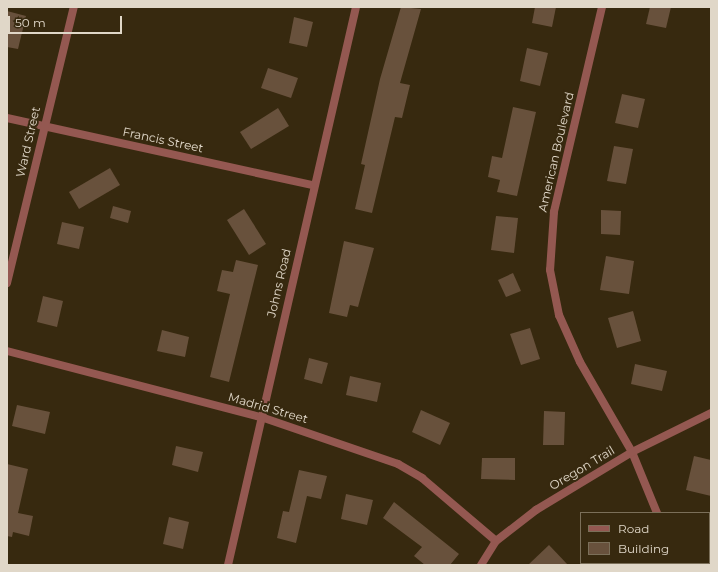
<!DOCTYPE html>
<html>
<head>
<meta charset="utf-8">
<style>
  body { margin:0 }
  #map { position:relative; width:718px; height:572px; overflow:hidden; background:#37290f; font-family:Montserrat,sans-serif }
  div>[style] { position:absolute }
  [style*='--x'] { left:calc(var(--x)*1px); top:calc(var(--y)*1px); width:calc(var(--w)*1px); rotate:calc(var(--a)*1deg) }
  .building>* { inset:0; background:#68513c }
  .minor>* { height:8px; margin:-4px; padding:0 4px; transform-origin:4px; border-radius:4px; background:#945851 }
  span { translate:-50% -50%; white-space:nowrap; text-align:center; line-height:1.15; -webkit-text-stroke:4px #37290f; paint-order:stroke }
  .street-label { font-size:12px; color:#e0d7c8 }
  .frame { position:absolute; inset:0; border:8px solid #e0d7c8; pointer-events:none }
  .legend { position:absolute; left:580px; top:512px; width:130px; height:52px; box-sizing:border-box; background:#37290f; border:1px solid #7b6f59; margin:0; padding:5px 7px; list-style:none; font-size:12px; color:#e0d7c8 }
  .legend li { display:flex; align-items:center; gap:8px; height:20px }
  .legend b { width:20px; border:1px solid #7b6f59 }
  .scale { position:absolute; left:8px; top:16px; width:114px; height:18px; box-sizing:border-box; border:2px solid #e0d7c8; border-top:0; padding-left:5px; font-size:12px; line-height:14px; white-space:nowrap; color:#e0d7c8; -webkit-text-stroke:3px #37290f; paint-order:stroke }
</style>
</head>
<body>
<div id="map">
  <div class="building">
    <div style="clip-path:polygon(401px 7px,421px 9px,400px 83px,410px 85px,402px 118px,395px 117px,372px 213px,355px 209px,365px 165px,361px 164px,380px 79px)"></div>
    <div style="clip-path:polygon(535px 7px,556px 7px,552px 27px,532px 23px)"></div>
    <div style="clip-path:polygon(650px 7px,671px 7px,666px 28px,646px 24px)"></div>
    <div style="clip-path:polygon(7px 11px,26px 16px,18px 49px,7px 47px)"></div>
    <div style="clip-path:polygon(294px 17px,313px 22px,307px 47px,289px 43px)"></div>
    <div style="clip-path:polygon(527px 48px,548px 53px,540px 86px,520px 81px)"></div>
    <div style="clip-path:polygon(268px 68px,298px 78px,291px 98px,261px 88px)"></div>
    <div style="clip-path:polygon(622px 94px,645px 99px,638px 128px,615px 123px)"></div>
    <div style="clip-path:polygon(513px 107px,536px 112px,517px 196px,497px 192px,500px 180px,488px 177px,492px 156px,502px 158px)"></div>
    <div style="clip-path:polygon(278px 108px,289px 126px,251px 149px,240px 132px)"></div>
    <div style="clip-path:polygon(614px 146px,633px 149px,626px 184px,607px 181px)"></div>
    <div style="clip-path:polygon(110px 168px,120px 185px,79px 209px,69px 192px)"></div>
    <div style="clip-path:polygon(113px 206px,131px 211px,128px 223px,110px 218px)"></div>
    <div style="clip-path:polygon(244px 209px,266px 244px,249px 255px,227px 220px)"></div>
    <div style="clip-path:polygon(601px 210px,621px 211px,620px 235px,601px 234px)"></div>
    <div style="clip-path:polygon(496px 216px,518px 218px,514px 253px,491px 250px)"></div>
    <div style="clip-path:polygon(62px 222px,84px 227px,79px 249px,57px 244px)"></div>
    <div style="clip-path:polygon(344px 241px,374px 248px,358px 307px,350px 305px,347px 317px,329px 313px)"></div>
    <div style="clip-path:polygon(606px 256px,634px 261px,629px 294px,600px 290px)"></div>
    <div style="clip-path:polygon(236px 260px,258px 265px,229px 382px,210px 377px,230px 294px,217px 291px,222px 270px,233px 272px)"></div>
    <div style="clip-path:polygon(513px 273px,521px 291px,506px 297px,498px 280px)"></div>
    <div style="clip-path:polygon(43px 296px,63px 301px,57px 327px,37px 322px)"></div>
    <div style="clip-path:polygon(633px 311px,641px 341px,617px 348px,608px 318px)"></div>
    <div style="clip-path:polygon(530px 328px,540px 359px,521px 365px,510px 334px)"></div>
    <div style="clip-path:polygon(162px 330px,189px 337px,185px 357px,157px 351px)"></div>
    <div style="clip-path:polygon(309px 358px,328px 363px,322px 384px,304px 379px)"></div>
    <div style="clip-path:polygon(635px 364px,667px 371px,662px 391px,631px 384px)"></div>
    <div style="clip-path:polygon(350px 376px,381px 383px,377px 402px,346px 395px)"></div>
    <div style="clip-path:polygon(17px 405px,50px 412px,45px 434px,12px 426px)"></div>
    <div style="clip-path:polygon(421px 410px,450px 423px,440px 445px,412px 432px)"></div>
    <div style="clip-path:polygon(544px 411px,565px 412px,564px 445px,543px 445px)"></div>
    <div style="clip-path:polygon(176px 446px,203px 452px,198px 472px,172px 465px)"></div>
    <div style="clip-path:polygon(694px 456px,711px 460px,711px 496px,686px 490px)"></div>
    <div style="clip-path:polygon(482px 458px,515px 458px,515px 480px,481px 479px)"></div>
    <div style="clip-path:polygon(7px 464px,28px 469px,18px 513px,33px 516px,29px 536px,13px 532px,12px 537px,7px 536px)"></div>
    <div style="clip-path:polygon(299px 470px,327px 476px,321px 499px,307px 496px,296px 543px,277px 538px,283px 511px,289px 512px)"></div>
    <div style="clip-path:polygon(346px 494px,373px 500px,367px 525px,341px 519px)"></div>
    <div style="clip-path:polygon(394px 502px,459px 554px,450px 565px,425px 565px,414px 556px,422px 547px,383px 518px)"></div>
    <div style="clip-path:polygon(169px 517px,189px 522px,183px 549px,163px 544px)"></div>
    <div style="clip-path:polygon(549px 545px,568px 565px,528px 565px)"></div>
  </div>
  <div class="minor">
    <div style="--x:602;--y:7;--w:211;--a:103.2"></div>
    <div style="--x:554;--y:212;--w:58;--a:93.9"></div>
    <div style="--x:550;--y:270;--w:46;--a:78.7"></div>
    <div style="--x:559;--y:315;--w:51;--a:65.9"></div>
    <div style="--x:580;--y:362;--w:104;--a:60"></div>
    <div style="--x:632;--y:452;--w:66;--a:67.7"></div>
    <div style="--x:7;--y:118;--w:313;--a:12.4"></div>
    <div style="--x:7;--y:283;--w:284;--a:-76.4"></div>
    <div style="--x:7;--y:351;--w:262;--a:14.6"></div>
    <div style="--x:261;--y:417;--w:145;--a:18.9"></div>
    <div style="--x:398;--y:464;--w:28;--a:30"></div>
    <div style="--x:422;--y:478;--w:97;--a:40.4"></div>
    <div style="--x:228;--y:565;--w:572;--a:-77.08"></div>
    <div style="--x:481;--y:565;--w:28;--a:-58"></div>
    <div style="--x:496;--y:541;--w:51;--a:-37.8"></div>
    <div style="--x:536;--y:510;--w:112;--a:-31.1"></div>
    <div style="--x:632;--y:452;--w:88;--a:-26.3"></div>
  </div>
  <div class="street-label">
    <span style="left:163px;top:140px;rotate:12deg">Francis Street</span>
    <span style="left:28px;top:142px;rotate:-77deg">Ward Street</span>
    <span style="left:556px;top:152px;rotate:-77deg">American Boulevard</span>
    <span style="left:279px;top:283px;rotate:-77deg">Johns Road</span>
    <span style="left:268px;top:408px;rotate:16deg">Madrid Street</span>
    <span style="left:582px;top:468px;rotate:-31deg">Oregon Trail</span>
  </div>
  <div class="frame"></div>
  <ul class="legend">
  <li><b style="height:5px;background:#945851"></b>Road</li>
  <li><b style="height:11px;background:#68513c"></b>Building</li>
  </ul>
  <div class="scale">50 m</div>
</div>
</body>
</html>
